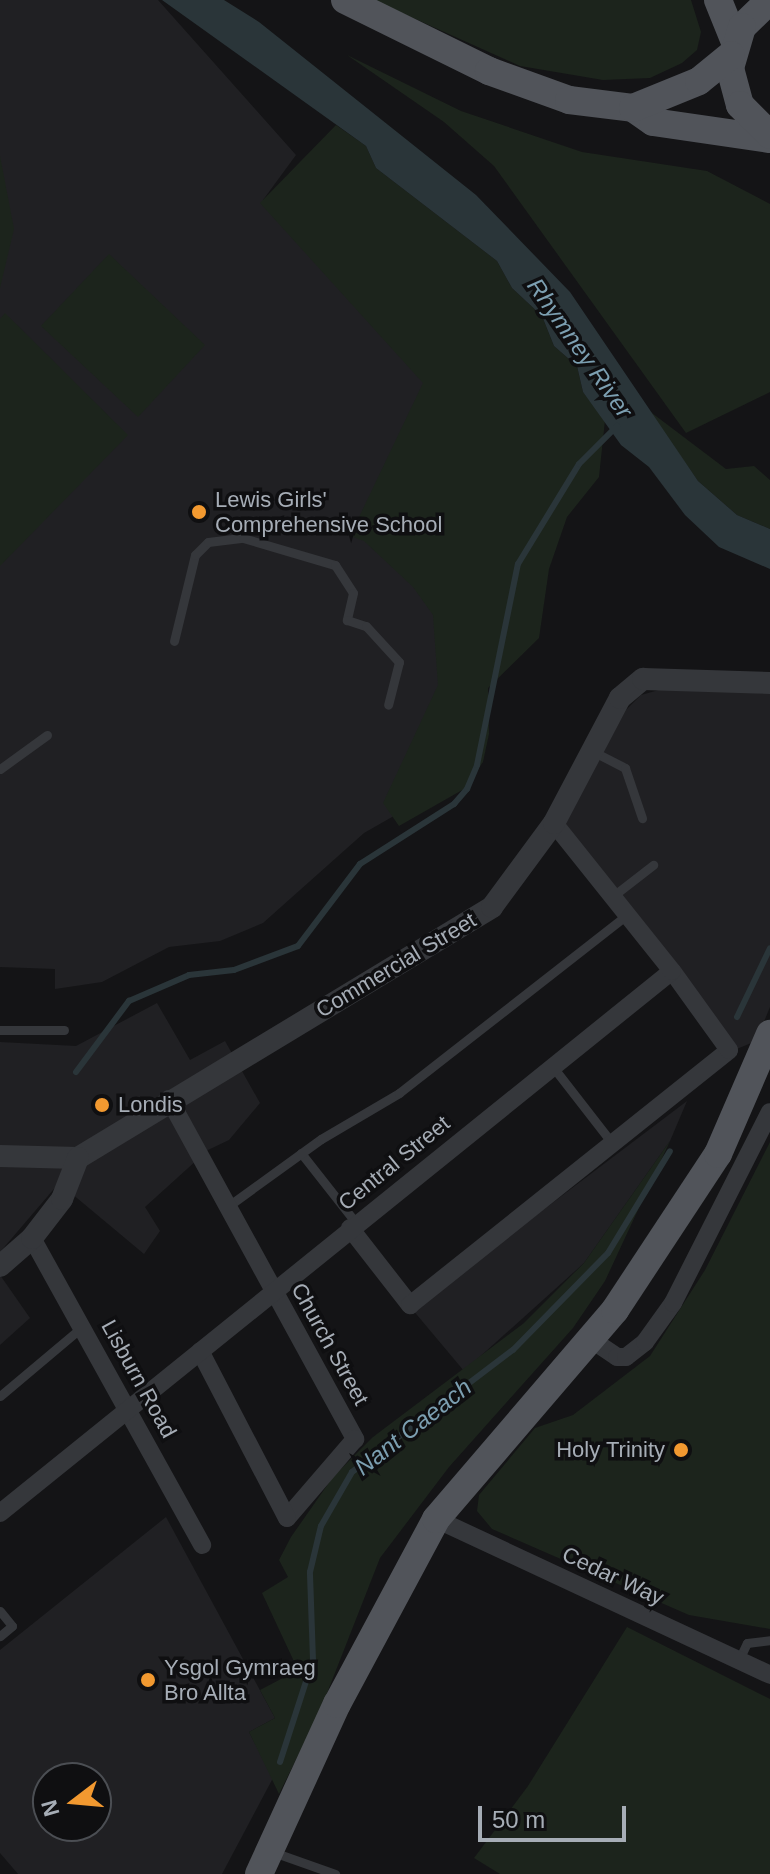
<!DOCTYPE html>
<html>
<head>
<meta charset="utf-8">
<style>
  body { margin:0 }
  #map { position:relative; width:770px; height:1874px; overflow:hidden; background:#141416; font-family:Helvetica,sans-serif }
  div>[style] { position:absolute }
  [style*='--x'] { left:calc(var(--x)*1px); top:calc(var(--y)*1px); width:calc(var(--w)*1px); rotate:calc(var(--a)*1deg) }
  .built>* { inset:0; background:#202023 }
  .green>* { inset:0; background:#1c241c }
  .water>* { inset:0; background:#2a3539 }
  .stream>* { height:6px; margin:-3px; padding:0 3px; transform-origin:3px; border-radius:3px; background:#2a3539 }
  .service>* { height:9px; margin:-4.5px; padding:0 4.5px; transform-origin:4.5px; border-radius:4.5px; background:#35373b }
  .minor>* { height:18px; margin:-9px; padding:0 9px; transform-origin:9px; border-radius:9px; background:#35373b }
  .tertiary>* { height:22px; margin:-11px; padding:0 11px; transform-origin:11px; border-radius:11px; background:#35373b }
  .primary>* { height:28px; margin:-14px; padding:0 14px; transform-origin:14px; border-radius:14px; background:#51545a }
  .dots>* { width:22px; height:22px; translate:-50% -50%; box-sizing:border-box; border:4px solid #0f0f11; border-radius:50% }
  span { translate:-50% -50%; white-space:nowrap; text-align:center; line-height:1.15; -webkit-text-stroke:7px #0f0f11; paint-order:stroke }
  .poi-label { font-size:22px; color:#a6adb6 }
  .left { translate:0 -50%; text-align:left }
  .right { translate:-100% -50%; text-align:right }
  .street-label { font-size:22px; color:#a6adb6 }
  .water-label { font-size:24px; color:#7c9fb1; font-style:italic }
  .north { position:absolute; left:32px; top:1762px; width:80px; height:80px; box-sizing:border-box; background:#0f0f11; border:2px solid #4b4e53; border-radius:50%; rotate:254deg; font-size:22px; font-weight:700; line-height:32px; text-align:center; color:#a6adb6 }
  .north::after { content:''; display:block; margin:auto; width:28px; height:36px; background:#f29930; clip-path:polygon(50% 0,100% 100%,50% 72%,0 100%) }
  .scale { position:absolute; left:478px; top:1806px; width:148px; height:36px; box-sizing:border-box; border:4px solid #a6adb6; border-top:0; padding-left:10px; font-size:24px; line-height:28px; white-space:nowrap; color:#a6adb6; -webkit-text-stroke:6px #0f0f11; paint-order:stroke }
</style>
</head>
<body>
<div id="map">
  <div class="built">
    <div style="clip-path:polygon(0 0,158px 0,296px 155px,263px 200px,460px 379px,492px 595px,399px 813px,364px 833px,263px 923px,220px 941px,169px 947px,102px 982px,55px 989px,55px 969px,0 967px)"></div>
    <div style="clip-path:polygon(673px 686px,770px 694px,770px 1007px,756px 1041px,732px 1051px,560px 830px,626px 710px,641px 695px)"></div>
    <div style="clip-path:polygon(157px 1003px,190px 1060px,225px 1041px,260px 1103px,229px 1140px,208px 1150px,145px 1207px,160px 1231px,144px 1254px,59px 1183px,0 1252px,0 1042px,76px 1046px)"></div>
    <div style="clip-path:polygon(687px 1101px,670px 1141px,584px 1263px,464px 1371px,412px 1309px)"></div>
    <div style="clip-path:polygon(0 1275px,30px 1318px,0 1345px)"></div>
    <div style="clip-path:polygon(evenodd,166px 1517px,275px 1718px,249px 1732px,273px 1778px,222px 1874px,18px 1874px,0 1853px,0 1650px,166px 1517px,48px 1778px,96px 1778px,96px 1826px,48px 1826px,48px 1778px)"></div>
  </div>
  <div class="green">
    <div style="clip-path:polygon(373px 0,691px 0,701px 32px,697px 50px,682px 63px,650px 78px,603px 80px,520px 66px)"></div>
    <div style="clip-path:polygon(347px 55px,461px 111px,582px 152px,707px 171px,770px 204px,770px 392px,686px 433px,494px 166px,444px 122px)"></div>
    <div style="clip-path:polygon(336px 125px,366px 146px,376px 168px,497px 261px,512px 288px,542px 316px,554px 346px,577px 366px,583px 392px,605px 420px,599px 477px,567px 517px,549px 569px,539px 638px,488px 688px,489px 734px,483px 762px,464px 789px,399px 826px,383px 803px,438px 685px,433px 615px,413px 587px,364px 541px,350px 536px,423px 383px,260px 203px)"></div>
    <div style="clip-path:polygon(0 156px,14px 229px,0 288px)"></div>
    <div style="clip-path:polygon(109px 254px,205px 345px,138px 417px,41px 326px)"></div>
    <div style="clip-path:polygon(5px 313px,128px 435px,0 566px,0 319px)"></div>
    <div style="clip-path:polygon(648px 410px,726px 469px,754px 466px,770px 480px,770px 529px,737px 515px,698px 481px)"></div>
    <div style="clip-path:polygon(670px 1141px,605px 1281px,573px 1328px,449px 1467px,380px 1558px,320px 1711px,279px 1794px,249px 1732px,275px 1718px,260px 1690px,298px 1670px,262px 1593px,288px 1577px,279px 1560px,291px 1537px,333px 1477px,373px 1437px,524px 1323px,584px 1263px)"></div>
    <div style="clip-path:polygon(770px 1142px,770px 1629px,689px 1615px,492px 1529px,477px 1511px,479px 1495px,535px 1428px,573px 1415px,650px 1356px,705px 1270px)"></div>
    <div style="clip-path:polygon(627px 1627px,770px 1699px,770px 1874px,500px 1874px,474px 1858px,528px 1786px)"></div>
  </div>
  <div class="water">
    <div style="clip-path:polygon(162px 0,224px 0,259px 22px,476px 195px,570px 292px,698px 481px,737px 515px,770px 529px,770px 569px,719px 547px,685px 515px,649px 467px,621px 445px,583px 392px,577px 366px,554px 346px,542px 316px,512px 288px,497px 261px,376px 168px,366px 146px)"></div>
  </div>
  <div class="stream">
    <div style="--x:737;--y:1017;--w:76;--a:-64.4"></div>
    <div style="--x:76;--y:1072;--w:89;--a:-53.3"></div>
    <div style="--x:129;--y:1001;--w:65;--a:-23.4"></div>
    <div style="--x:189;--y:975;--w:45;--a:-6.3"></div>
    <div style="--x:234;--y:970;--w:68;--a:-20.6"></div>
    <div style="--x:298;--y:946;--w:103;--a:-52.9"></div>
    <div style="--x:360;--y:864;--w:112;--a:-32.6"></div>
    <div style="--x:454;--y:804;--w:20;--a:-49"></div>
    <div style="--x:467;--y:789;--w:26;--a:-67"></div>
    <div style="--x:477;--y:765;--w:205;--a:-78.5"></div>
    <div style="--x:518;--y:564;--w:117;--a:-58.6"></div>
    <div style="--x:579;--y:464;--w:54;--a:-45"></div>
    <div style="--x:280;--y:1762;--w:107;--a:-72.1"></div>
    <div style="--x:313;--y:1660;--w:88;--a:-92"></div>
    <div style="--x:310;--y:1572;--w:47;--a:-76.6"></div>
    <div style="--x:321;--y:1526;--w:62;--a:-60.1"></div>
    <div style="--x:352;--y:1472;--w:202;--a:-37.2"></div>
    <div style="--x:513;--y:1350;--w:136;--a:-45.6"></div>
    <div style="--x:608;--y:1253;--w:119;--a:-58.7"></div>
  </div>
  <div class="service">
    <div style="--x:174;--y:641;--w:89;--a:-76.3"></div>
    <div style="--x:195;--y:555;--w:18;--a:-45"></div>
    <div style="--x:208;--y:542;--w:35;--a:-7"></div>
    <div style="--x:243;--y:538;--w:96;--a:16.4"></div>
    <div style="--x:335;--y:565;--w:33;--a:57"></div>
    <div style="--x:353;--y:593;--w:28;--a:103"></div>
    <div style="--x:347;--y:620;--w:20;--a:18"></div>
    <div style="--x:366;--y:626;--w:49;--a:47.5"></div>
    <div style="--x:399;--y:662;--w:44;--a:104.3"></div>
    <div style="--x:594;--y:752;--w:35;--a:27"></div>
    <div style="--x:625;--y:768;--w:53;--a:71.2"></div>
    <div style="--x:0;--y:769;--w:58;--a:-35.9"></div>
    <div style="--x:613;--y:896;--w:51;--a:-37.8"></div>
    <div style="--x:0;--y:1030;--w:64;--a:0"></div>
    <div style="--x:553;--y:1067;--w:96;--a:52.2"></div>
    <div style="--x:301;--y:1153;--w:89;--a:51.8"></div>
    <div style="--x:227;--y:1207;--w:116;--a:-35.9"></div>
    <div style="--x:321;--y:1139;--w:91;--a:-30.5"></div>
    <div style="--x:399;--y:1093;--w:289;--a:-38"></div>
    <div style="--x:0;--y:1396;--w:107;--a:-40.1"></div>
    <div style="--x:0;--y:1611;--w:19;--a:51"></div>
    <div style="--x:12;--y:1626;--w:16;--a:140"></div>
    <div style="--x:738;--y:1662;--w:21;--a:-65"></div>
    <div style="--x:747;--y:1643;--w:23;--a:-7"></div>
    <div style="--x:273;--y:1852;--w:66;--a:19.5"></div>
  </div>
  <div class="minor">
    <div style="--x:169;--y:1099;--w:388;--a:61.3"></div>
    <div style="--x:355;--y:1439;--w:104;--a:130.7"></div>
    <div style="--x:287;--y:1518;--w:188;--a:-117.5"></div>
    <div style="--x:350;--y:1228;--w:98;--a:52.1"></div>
    <div style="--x:410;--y:1305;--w:408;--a:-38.6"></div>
    <div style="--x:729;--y:1050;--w:97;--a:-125.8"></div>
    <div style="--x:32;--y:1238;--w:351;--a:61"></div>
    <div style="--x:592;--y:1340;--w:30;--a:34"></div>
    <div style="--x:617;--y:1357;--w:9;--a:0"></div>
    <div style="--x:626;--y:1357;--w:24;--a:-38"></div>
    <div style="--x:645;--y:1342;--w:48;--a:-54.3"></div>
    <div style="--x:673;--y:1303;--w:214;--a:-63.1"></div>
    <div style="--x:0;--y:1513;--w:863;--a:-38.89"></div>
    <div style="--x:672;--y:971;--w:189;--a:-128.6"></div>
    <div style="--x:436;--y:1519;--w:369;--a:25"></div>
  </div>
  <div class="tertiary">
    <div style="--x:0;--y:1156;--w:78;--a:1.5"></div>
    <div style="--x:78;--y:1158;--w:484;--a:-31.2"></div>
    <div style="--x:492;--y:907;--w:104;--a:-53.6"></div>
    <div style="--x:554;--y:823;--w:141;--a:-62.2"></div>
    <div style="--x:620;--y:698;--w:30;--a:-40"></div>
    <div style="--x:643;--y:679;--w:127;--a:1.8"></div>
    <div style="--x:0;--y:1266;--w:43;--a:-41.2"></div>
    <div style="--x:32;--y:1238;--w:49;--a:-52.4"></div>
    <div style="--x:62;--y:1199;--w:44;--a:-68.7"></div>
  </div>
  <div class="primary">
    <div style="--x:345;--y:0;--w:161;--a:26.2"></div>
    <div style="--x:489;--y:71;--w:85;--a:19.9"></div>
    <div style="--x:569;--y:100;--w:64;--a:7.1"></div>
    <div style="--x:633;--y:108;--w:24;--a:35"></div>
    <div style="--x:653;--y:122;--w:118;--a:8.3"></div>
    <div style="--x:718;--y:0;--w:45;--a:68"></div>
    <div style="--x:770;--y:0;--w:39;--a:136"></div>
    <div style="--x:742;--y:27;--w:43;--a:106.3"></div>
    <div style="--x:730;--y:68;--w:38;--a:75"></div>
    <div style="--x:740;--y:105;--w:42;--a:45"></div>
    <div style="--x:633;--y:108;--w:71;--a:-22.2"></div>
    <div style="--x:699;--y:81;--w:41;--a:-39.1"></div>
    <div style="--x:259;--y:1874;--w:187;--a:-65.4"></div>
    <div style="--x:337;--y:1704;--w:210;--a:-61.8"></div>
    <div style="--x:436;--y:1519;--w:275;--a:-49.4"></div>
    <div style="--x:615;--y:1310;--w:187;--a:-56.6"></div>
    <div style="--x:718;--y:1154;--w:131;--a:-66.6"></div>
  </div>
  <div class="dots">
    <div style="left:199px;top:512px;background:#f29930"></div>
    <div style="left:102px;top:1105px;background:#f29930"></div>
    <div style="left:681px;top:1450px;background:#f29930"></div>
    <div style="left:148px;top:1680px;background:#f29930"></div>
  </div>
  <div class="poi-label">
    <span class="left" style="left:215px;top:512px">Lewis Girls'<br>Comprehensive School</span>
    <span class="left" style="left:118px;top:1105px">Londis</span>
    <span class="right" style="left:665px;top:1450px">Holy Trinity</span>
    <span class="left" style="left:164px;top:1680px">Ysgol Gymraeg<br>Bro Allta</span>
  </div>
  <div class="street-label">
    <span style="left:396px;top:965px;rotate:-31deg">Commercial Street</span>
    <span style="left:394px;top:1163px;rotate:-39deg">Central Street</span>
    <span style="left:330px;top:1344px;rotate:61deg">Church Street</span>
    <span style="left:139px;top:1379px;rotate:61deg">Lisburn Road</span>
    <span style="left:613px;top:1576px;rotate:25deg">Cedar Way</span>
  </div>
  <div class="water-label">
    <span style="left:580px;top:348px;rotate:55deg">Rhymney River</span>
    <span style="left:413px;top:1427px;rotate:-38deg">Nant Caeach</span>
  </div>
  <div class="north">N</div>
  <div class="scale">50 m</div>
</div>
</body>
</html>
